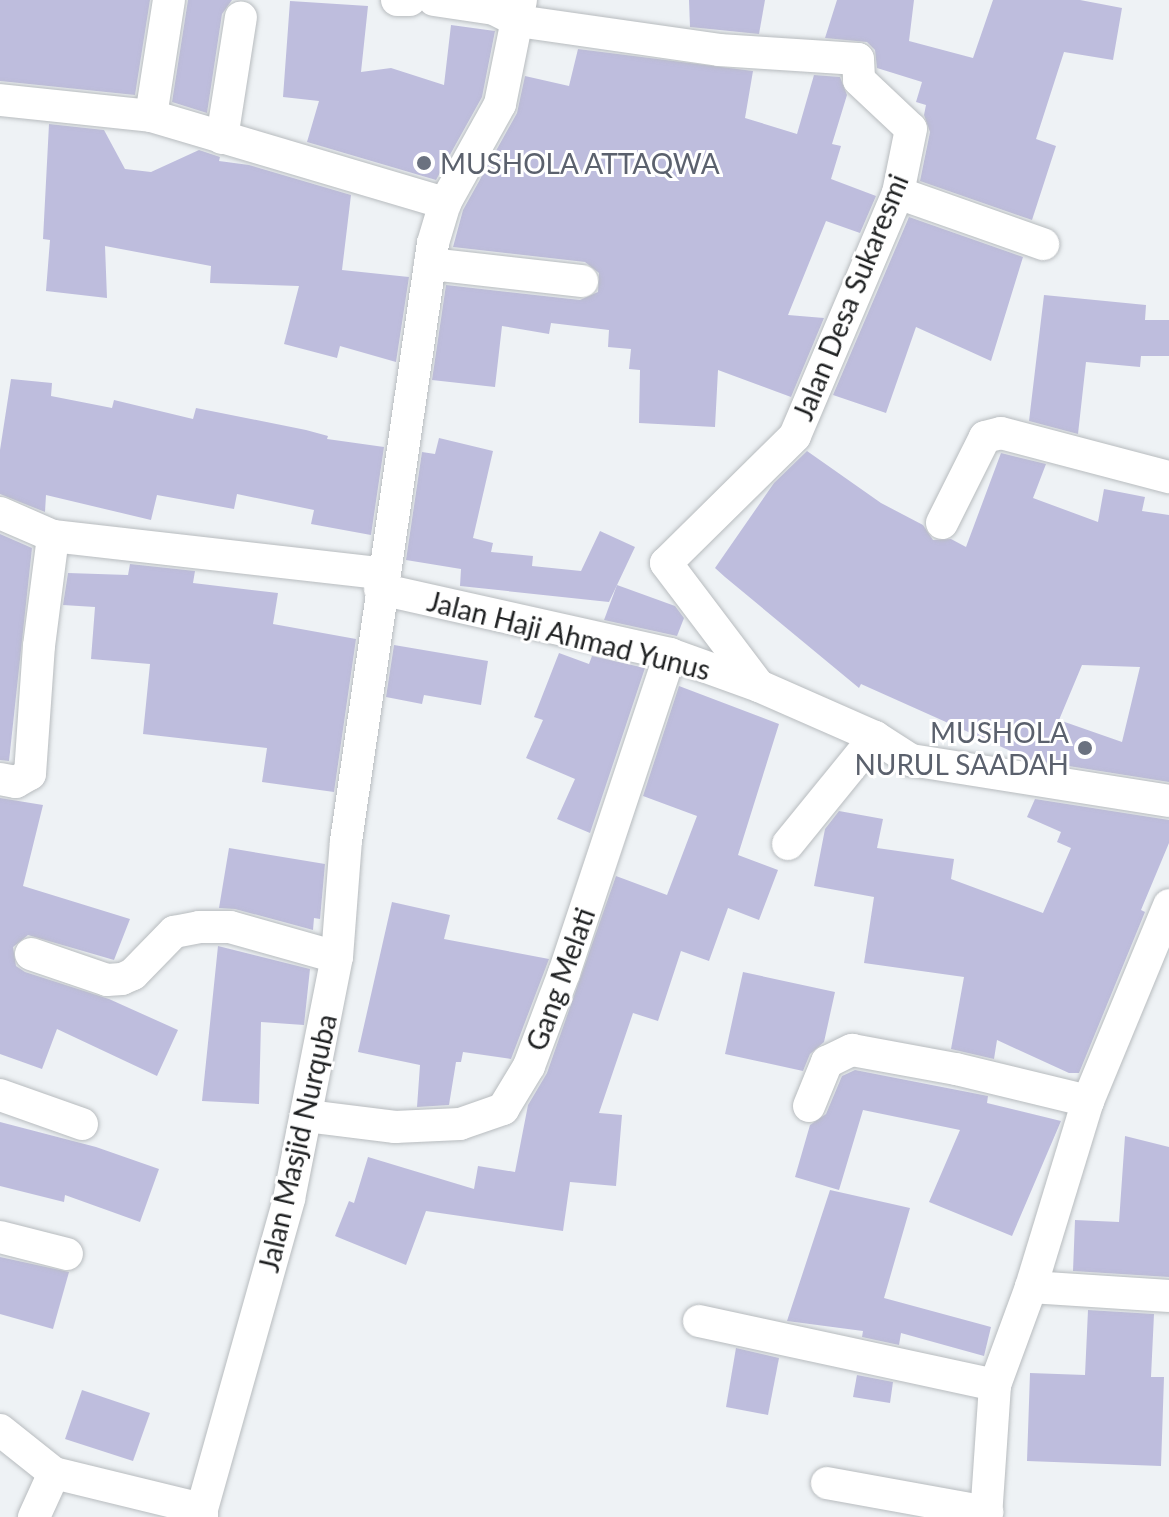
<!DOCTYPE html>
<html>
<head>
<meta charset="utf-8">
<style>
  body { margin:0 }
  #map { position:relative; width:1169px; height:1517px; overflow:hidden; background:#eef2f5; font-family:Lato,sans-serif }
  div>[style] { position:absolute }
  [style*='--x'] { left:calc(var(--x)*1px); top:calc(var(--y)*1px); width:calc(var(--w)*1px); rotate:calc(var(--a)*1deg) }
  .building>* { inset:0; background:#bebddd }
  .roads { filter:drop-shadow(0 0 2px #b8bcbf) drop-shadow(0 0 2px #b8bcbf) }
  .minor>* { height:32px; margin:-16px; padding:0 16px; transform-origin:16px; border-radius:16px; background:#fff }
  .dots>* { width:22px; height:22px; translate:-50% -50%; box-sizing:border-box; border:4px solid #fff; border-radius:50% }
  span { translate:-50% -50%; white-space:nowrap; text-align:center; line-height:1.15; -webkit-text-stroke:6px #fff; paint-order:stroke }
  .worship-label { font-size:28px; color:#5b616d }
  .left { translate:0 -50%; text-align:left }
  .right { translate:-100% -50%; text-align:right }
  .street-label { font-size:28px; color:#1f2122 }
</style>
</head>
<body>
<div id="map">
  <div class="building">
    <div style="clip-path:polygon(0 0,150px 0,135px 95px,0 81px)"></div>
    <div style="clip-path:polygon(188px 0,232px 0,222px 14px,207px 113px,172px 102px)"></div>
    <div style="clip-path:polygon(689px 0,765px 0,759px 34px,690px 27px)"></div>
    <div style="clip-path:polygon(837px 0,914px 0,909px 41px,973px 58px,993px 0,1080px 0,1122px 8px,1113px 60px,1064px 52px,1036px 139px,1056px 146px,1032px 220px,920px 181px,930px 132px,924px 115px,926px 105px,916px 102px,922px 82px,877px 68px,875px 50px,867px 42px,825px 38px)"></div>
    <div style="clip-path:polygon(290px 1px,368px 6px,361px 72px,391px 68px,444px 85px,451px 25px,495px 31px,482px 97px,436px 180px,307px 142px,319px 101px,283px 97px)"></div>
    <div style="clip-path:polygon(578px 49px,753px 71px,745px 118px,797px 134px,814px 75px,840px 77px,847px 95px,832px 144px,841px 146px,831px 179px,876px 196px,860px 233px,826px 221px,788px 315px,824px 318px,791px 397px,718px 370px,715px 427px,639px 423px,640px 370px,629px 369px,631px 349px,608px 347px,609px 330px,551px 323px,549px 334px,502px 326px,495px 387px,432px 380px,446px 285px,580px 300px,598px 292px,599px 273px,585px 262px,453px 247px,463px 210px,517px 113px,525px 76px,569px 86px)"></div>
    <div style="clip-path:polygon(49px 124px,104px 130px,125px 169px,151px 172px,199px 150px,220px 157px,219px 161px,249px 165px,351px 195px,342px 270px,409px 277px,396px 362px,340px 346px,337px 358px,284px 344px,299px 286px,210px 283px,211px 266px,105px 246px,107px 298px,46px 291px,50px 240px,43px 239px)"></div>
    <div style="clip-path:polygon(909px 217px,1023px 257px,991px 361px,916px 327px,886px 413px,833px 395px)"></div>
    <div style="clip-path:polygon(1044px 295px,1146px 305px,1145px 320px,1169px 320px,1169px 356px,1141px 356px,1140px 367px,1086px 362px,1078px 434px,1029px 421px)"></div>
    <div style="clip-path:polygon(11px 379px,52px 383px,51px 396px,112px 408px,114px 400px,193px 419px,196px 408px,306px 430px,328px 436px,327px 439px,384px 447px,371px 535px,311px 524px,314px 510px,237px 494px,234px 509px,157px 495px,151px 520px,46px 495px,45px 512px,0 494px,0 450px)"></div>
    <div style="clip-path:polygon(439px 438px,493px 451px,473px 538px,493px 543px,491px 552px,533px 556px,532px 566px,581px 571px,600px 531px,635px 547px,609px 602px,460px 586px,461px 569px,406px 560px,422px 452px,435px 454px)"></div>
    <div style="clip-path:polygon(evenodd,807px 451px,881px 503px,923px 525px,933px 540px,951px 539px,966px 547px,1001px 453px,1046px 464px,1033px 498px,1098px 522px,1104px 489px,1145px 497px,1142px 511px,1169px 515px,1169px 782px,1031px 760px,861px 684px,859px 688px,725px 577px,715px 568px,774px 483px,807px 451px,1082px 665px,1140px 667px,1122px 742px,1059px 720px,1082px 665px)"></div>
    <div style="clip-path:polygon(0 534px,32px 548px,9px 761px,0 760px)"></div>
    <div style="clip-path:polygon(130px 564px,195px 571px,193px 583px,278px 593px,273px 624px,356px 639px,334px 792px,262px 782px,267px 748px,143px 734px,150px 664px,91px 659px,95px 607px,63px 605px,68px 573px,128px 575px)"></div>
    <div style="clip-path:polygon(617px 585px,675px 606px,684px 618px,677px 636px,604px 620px)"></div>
    <div style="clip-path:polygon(394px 645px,488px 661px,481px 705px,424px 695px,422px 704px,386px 697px)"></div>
    <div style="clip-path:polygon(559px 653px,589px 664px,592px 656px,645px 668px,590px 833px,557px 819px,575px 779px,526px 758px,543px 720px,534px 717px)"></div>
    <div style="clip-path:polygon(679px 686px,779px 724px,738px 855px,778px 870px,759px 920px,728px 908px,709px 961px,681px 951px,658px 1021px,633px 1013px,599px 1113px,622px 1115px,616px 1186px,570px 1182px,563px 1231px,426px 1211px,406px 1265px,335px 1236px,349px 1201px,354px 1203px,368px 1157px,474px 1189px,478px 1166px,515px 1172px,528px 1105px,547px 1073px,616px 876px,667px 895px,697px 816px,643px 796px)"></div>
    <div style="clip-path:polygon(0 798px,43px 805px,23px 886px,130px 919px,114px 960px,28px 935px,13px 947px,16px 966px,25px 972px,109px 999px,178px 1030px,157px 1076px,57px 1029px,42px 1069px,0 1054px)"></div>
    <div style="clip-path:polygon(1035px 799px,1169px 820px,1169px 843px,1141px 910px,1145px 912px,1079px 1073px,1069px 1073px,997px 1040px,994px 1059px,951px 1049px,964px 977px,864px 963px,874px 897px,814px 886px,825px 829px,839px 811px,883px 819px,877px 848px,954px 859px,951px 879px,1043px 913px,1071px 848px,1057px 842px,1061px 832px,1027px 817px)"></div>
    <div style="clip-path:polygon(229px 848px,325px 864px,320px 919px,314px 918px,313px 930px,235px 909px,219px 908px)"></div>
    <div style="clip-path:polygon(392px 902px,450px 915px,444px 939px,549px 959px,511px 1059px,463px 1052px,461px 1062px,456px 1062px,449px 1105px,417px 1107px,420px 1065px,358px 1052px)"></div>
    <div style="clip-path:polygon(218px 946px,310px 969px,304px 1025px,261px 1022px,259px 1104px,202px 1101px)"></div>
    <div style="clip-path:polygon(743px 972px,835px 992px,824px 1042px,810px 1054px,803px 1071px,725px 1054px)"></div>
    <div style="clip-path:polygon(855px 1070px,988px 1096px,987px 1103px,1061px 1121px,1012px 1236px,929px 1202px,960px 1130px,863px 1110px,839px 1190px,795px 1177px,810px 1125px,826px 1114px,842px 1076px)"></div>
    <div style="clip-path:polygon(0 1122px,96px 1147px,159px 1169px,140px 1222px,65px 1195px,64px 1202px,0 1186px)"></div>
    <div style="clip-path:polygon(1125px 1136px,1169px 1147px,1169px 1277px,1073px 1271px,1075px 1220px,1119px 1222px)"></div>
    <div style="clip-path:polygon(830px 1190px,910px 1208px,884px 1298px,991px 1327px,984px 1356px,901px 1333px,899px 1345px,862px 1337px,863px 1331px,787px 1321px)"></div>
    <div style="clip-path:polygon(0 1257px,69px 1272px,53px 1329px,0 1314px)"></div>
    <div style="clip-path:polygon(1088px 1310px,1154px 1314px,1151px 1377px,1164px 1377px,1161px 1466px,1027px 1461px,1030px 1373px,1085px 1375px)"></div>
    <div style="clip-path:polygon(736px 1348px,779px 1358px,768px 1415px,726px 1407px)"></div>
    <div style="clip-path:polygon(857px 1375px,893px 1382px,890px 1403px,853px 1397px)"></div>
    <div style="clip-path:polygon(82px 1390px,150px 1413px,133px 1461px,65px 1439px)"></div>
  </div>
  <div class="roads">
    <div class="minor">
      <div style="--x:397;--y:0;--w:13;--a:0"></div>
      <div style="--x:434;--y:0;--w:61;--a:8.5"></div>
      <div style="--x:494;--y:9;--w:27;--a:27"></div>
      <div style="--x:518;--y:21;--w:203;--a:8.2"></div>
      <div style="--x:719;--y:50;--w:139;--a:3.7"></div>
      <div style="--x:858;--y:59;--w:21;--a:87"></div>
      <div style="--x:859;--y:80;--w:71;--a:43.3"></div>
      <div style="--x:911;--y:129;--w:65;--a:101.5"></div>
      <div style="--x:898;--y:193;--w:264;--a:113"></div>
      <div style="--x:795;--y:436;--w:181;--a:135.4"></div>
      <div style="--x:666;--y:563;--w:154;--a:52.9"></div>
      <div style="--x:0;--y:100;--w:152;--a:6"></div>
      <div style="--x:151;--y:116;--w:307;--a:16.5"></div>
      <div style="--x:151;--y:116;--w:117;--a:-81.2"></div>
      <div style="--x:222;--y:138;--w:122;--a:-81.1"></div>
      <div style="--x:898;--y:193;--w:154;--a:19.4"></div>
      <div style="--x:430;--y:264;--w:153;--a:6.4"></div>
      <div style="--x:0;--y:513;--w:58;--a:23.5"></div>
      <div style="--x:53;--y:536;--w:333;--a:6.5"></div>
      <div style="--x:942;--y:523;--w:96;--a:-63.4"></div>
      <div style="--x:985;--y:437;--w:16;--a:-14"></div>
      <div style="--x:1001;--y:433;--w:174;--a:14.7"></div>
      <div style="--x:380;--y:589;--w:297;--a:12.6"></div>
      <div style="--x:670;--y:654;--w:95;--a:19.8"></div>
      <div style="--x:759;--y:686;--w:127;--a:23.7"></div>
      <div style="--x:875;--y:737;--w:43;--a:32.6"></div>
      <div style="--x:911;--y:760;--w:261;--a:9"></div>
      <div style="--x:0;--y:779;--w:16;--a:11"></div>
      <div style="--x:16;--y:782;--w:16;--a:-30"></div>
      <div style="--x:30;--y:774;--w:128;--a:-86"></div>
      <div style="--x:39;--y:646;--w:111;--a:-82.7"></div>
      <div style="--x:788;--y:844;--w:138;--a:-50.9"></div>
      <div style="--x:31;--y:954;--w:80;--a:18.9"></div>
      <div style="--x:107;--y:980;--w:15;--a:-4"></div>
      <div style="--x:122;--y:979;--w:12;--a:-24"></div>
      <div style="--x:133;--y:974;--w:59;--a:-45.7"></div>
      <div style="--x:174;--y:932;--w:25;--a:-11"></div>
      <div style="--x:199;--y:927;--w:31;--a:0"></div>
      <div style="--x:230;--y:927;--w:111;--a:15.7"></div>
      <div style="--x:0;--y:1095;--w:87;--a:19.5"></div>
      <div style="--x:809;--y:1106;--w:48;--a:-67.8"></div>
      <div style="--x:827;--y:1062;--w:28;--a:-26"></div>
      <div style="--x:852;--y:1050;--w:106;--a:10.4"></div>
      <div style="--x:956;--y:1069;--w:136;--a:13.6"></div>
      <div style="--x:307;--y:1116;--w:89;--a:7.1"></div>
      <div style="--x:395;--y:1127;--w:65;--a:-2.6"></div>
      <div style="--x:460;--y:1124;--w:46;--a:-19.2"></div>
      <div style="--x:503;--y:1109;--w:50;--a:-58.8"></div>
      <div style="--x:529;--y:1066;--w:99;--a:-69.4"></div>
      <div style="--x:564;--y:973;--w:336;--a:-71.6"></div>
      <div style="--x:0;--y:1237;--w:69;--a:14.2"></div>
      <div style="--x:1031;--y:1287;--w:138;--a:3.7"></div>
      <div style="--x:699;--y:1321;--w:303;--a:12.2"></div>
      <div style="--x:0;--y:1430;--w:69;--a:38.5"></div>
      <div style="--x:54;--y:1473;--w:152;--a:13.7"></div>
      <div style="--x:827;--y:1483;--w:163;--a:10.3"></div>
      <div style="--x:34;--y:1517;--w:48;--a:-65.6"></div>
      <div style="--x:202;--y:1517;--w:8;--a:-90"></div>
      <div style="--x:202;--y:1509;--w:322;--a:-74.3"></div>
      <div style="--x:289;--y:1199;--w:247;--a:-78.8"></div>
      <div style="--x:337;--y:957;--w:116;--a:-85.6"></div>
      <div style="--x:346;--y:841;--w:604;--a:-81.72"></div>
      <div style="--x:433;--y:243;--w:42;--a:-73.3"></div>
      <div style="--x:445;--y:203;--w:113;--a:-60.9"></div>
      <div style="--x:500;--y:104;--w:106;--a:-78.6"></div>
      <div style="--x:986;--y:1517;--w:132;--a:-86.1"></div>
      <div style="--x:995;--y:1385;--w:104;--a:-69.8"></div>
      <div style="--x:1031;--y:1287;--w:195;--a:-73"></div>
      <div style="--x:1088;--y:1101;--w:212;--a:-67.5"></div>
    </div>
  </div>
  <div class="dots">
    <div style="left:424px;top:163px;background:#6b7280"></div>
    <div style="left:1085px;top:748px;background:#6b7280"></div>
  </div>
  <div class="worship-label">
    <span class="left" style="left:440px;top:163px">MUSHOLA ATTAQWA</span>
    <span class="right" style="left:1069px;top:748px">MUSHOLA<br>NURUL SAADAH</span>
  </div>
  <div class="street-label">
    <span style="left:850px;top:297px;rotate:-68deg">Jalan Desa Sukaresmi</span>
    <span style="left:569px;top:635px;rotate:14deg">Jalan Haji Ahmad Yunus</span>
    <span style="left:560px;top:979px;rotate:-70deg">Gang Melati</span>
    <span style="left:297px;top:1143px;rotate:-77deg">Jalan Masjid Nurquba</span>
  </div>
</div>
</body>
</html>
